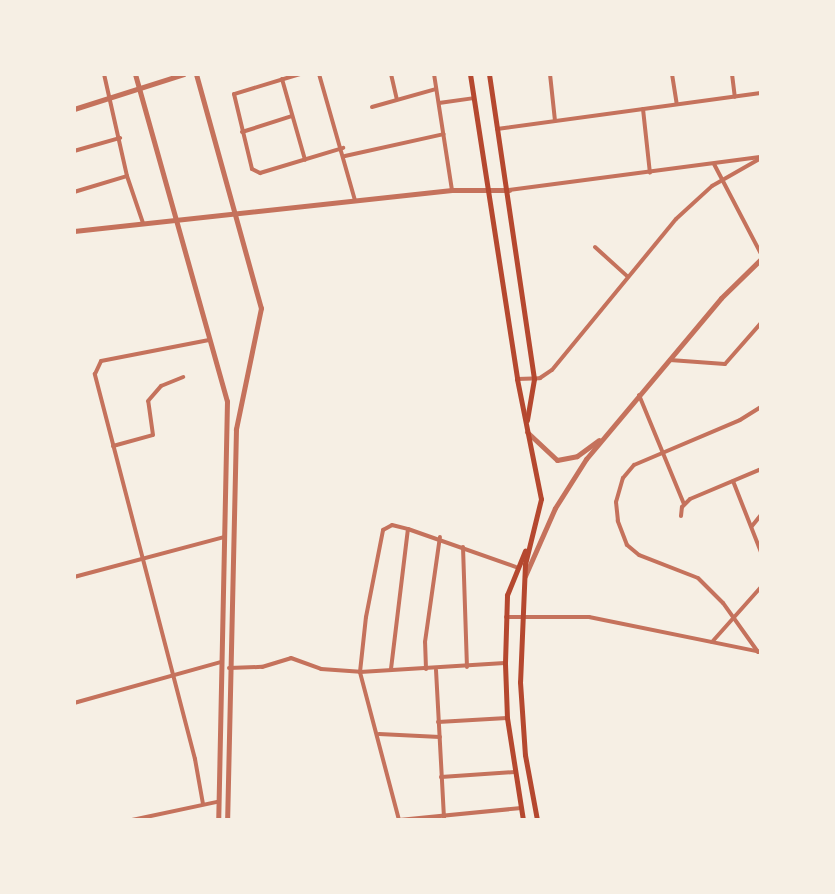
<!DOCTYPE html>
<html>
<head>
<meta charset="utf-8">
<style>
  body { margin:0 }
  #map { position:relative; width:835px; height:894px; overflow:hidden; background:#f6efe4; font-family:Montserrat,sans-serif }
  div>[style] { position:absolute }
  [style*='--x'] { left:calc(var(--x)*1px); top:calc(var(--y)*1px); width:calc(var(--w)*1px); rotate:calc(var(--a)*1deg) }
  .minor>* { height:4px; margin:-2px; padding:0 2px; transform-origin:2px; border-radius:2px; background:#c5725c }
  .tertiary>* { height:5px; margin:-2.5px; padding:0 2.5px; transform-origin:2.5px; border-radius:2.5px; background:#c5725c }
  .secondary>* { height:5px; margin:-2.5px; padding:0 2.5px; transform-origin:2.5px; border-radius:2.5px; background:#b5482f }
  span { translate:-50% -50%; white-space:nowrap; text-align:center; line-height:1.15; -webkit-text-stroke:6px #f6efe4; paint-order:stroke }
  .frame { position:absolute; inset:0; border:76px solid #f6efe4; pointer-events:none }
</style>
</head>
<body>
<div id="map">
  <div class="minor">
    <div style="--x:104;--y:74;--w:105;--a:77.3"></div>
    <div style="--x:127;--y:176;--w:50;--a:71.2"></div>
    <div style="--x:300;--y:74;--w:69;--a:163.1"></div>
    <div style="--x:234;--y:94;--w:77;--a:76.5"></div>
    <div style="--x:252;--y:169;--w:9;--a:27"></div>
    <div style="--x:260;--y:173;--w:87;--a:-16.8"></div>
    <div style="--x:319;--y:74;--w:131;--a:74.1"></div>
    <div style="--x:391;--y:74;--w:26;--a:77"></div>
    <div style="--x:434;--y:74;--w:117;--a:81.2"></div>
    <div style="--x:550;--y:74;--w:47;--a:83.9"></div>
    <div style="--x:672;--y:74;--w:30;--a:81"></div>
    <div style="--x:732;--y:74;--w:23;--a:83"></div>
    <div style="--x:282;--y:79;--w:84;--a:74.1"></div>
    <div style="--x:439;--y:103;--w:35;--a:-8"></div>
    <div style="--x:372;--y:107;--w:66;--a:-15.7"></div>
    <div style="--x:643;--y:109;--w:64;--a:83.8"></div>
    <div style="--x:497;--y:129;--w:266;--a:-7.8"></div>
    <div style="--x:242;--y:132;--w:52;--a:-17.7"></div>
    <div style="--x:74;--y:151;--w:48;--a:-15.8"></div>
    <div style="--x:345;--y:156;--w:101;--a:-12.5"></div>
    <div style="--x:714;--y:164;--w:102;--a:62.4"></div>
    <div style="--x:509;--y:190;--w:253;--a:-7.5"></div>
    <div style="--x:74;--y:192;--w:55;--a:-16.8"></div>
    <div style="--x:595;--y:247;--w:43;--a:42.2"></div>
    <div style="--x:670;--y:360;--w:55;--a:4.2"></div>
    <div style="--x:725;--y:364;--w:55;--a:-48.7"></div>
    <div style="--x:517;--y:379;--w:23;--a:-2"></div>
    <div style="--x:540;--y:378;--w:14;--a:-34"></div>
    <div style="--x:552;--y:370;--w:195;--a:-50.6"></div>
    <div style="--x:676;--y:219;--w:49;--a:-42.5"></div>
    <div style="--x:712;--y:186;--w:56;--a:-29.7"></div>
    <div style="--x:639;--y:395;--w:118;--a:67.6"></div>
    <div style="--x:113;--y:446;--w:41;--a:-15.4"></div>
    <div style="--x:153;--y:435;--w:34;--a:-98"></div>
    <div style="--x:148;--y:401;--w:20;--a:-49"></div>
    <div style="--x:161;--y:386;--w:24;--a:-22"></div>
    <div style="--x:733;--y:481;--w:76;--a:68.5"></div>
    <div style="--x:681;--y:516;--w:9;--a:-84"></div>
    <div style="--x:682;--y:507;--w:11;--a:-45"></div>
    <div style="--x:690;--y:499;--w:77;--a:-22.9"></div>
    <div style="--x:752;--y:526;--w:14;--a:-51"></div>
    <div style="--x:463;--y:547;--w:120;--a:88.1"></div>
    <div style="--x:74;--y:577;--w:155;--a:-14.9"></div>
    <div style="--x:506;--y:617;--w:83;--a:0"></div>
    <div style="--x:589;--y:617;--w:176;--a:11.5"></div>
    <div style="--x:712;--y:642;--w:74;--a:-48.3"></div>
    <div style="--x:758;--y:652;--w:60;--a:-125.5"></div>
    <div style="--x:723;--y:603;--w:35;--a:-135"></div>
    <div style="--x:698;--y:578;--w:63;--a:-158.7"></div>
    <div style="--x:639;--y:555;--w:16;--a:-140"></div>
    <div style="--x:627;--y:545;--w:26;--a:-111"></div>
    <div style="--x:618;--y:521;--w:19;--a:-96"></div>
    <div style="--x:616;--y:502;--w:25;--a:-74"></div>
    <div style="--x:623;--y:478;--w:17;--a:-50"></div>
    <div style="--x:634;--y:465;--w:115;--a:-23"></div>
    <div style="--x:740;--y:420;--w:25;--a:-32"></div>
    <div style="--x:229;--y:668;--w:33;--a:-2"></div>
    <div style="--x:262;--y:667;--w:30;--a:-17"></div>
    <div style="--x:291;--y:658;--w:32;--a:20"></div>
    <div style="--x:321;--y:669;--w:39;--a:4"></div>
    <div style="--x:360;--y:672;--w:145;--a:-3.6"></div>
    <div style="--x:391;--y:669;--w:141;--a:-83.1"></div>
    <div style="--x:426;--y:669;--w:27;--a:-92"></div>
    <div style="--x:425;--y:642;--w:106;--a:-81.9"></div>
    <div style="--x:436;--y:670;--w:150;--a:86.9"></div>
    <div style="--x:74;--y:703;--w:153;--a:-15.6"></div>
    <div style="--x:438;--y:722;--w:69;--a:-3.3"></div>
    <div style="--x:379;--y:734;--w:61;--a:2.8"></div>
    <div style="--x:441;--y:777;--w:74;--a:-3.9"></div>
    <div style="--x:203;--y:804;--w:46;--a:-100.1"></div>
    <div style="--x:195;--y:759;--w:398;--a:-104.6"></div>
    <div style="--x:95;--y:374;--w:14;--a:-65"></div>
    <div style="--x:101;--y:361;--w:110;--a:-11"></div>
    <div style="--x:132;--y:820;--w:87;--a:-12"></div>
    <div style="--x:399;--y:820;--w:153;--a:-104.8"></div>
    <div style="--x:360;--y:672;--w:55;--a:-83.8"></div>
    <div style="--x:366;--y:617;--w:89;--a:-78.9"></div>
    <div style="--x:383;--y:530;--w:10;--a:-29"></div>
    <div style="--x:392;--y:525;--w:16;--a:14"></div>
    <div style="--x:408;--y:529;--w:114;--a:19.4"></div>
    <div style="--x:399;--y:820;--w:123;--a:-5.6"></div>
  </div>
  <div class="tertiary">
    <div style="--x:135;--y:74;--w:340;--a:74.3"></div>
    <div style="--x:227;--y:401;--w:419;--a:91.2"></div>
    <div style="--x:196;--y:74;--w:243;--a:74.5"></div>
    <div style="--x:261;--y:308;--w:124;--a:101.7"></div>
    <div style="--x:236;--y:429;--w:391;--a:91.3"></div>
    <div style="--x:74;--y:109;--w:115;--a:-17.7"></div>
    <div style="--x:74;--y:231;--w:380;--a:-6.2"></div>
    <div style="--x:452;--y:190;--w:57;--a:0"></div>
    <div style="--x:527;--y:432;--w:41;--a:43"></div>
    <div style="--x:557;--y:460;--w:20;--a:-11"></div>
    <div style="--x:577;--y:456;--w:27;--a:-36"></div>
    <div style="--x:525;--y:576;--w:74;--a:-66.2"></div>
    <div style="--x:555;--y:508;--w:58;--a:-57.7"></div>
    <div style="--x:586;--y:459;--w:210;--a:-50"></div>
    <div style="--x:721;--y:298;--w:56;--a:-44.3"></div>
  </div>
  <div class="secondary">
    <div style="--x:470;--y:74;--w:309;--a:81.2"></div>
    <div style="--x:517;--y:379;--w:122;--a:78.7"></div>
    <div style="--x:541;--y:499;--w:67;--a:103.8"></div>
    <div style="--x:525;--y:564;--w:118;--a:92.4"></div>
    <div style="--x:520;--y:682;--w:73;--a:86.1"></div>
    <div style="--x:525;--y:755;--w:66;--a:79.5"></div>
    <div style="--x:489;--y:74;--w:308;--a:81.6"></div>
    <div style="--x:534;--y:379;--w:42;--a:99.7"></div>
    <div style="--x:523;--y:820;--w:103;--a:-98.9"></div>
    <div style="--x:507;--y:718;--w:55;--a:-92.1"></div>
    <div style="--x:505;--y:663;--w:68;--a:-88.3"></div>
    <div style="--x:507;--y:595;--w:48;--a:-67.8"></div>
  </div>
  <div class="frame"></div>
</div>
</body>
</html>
